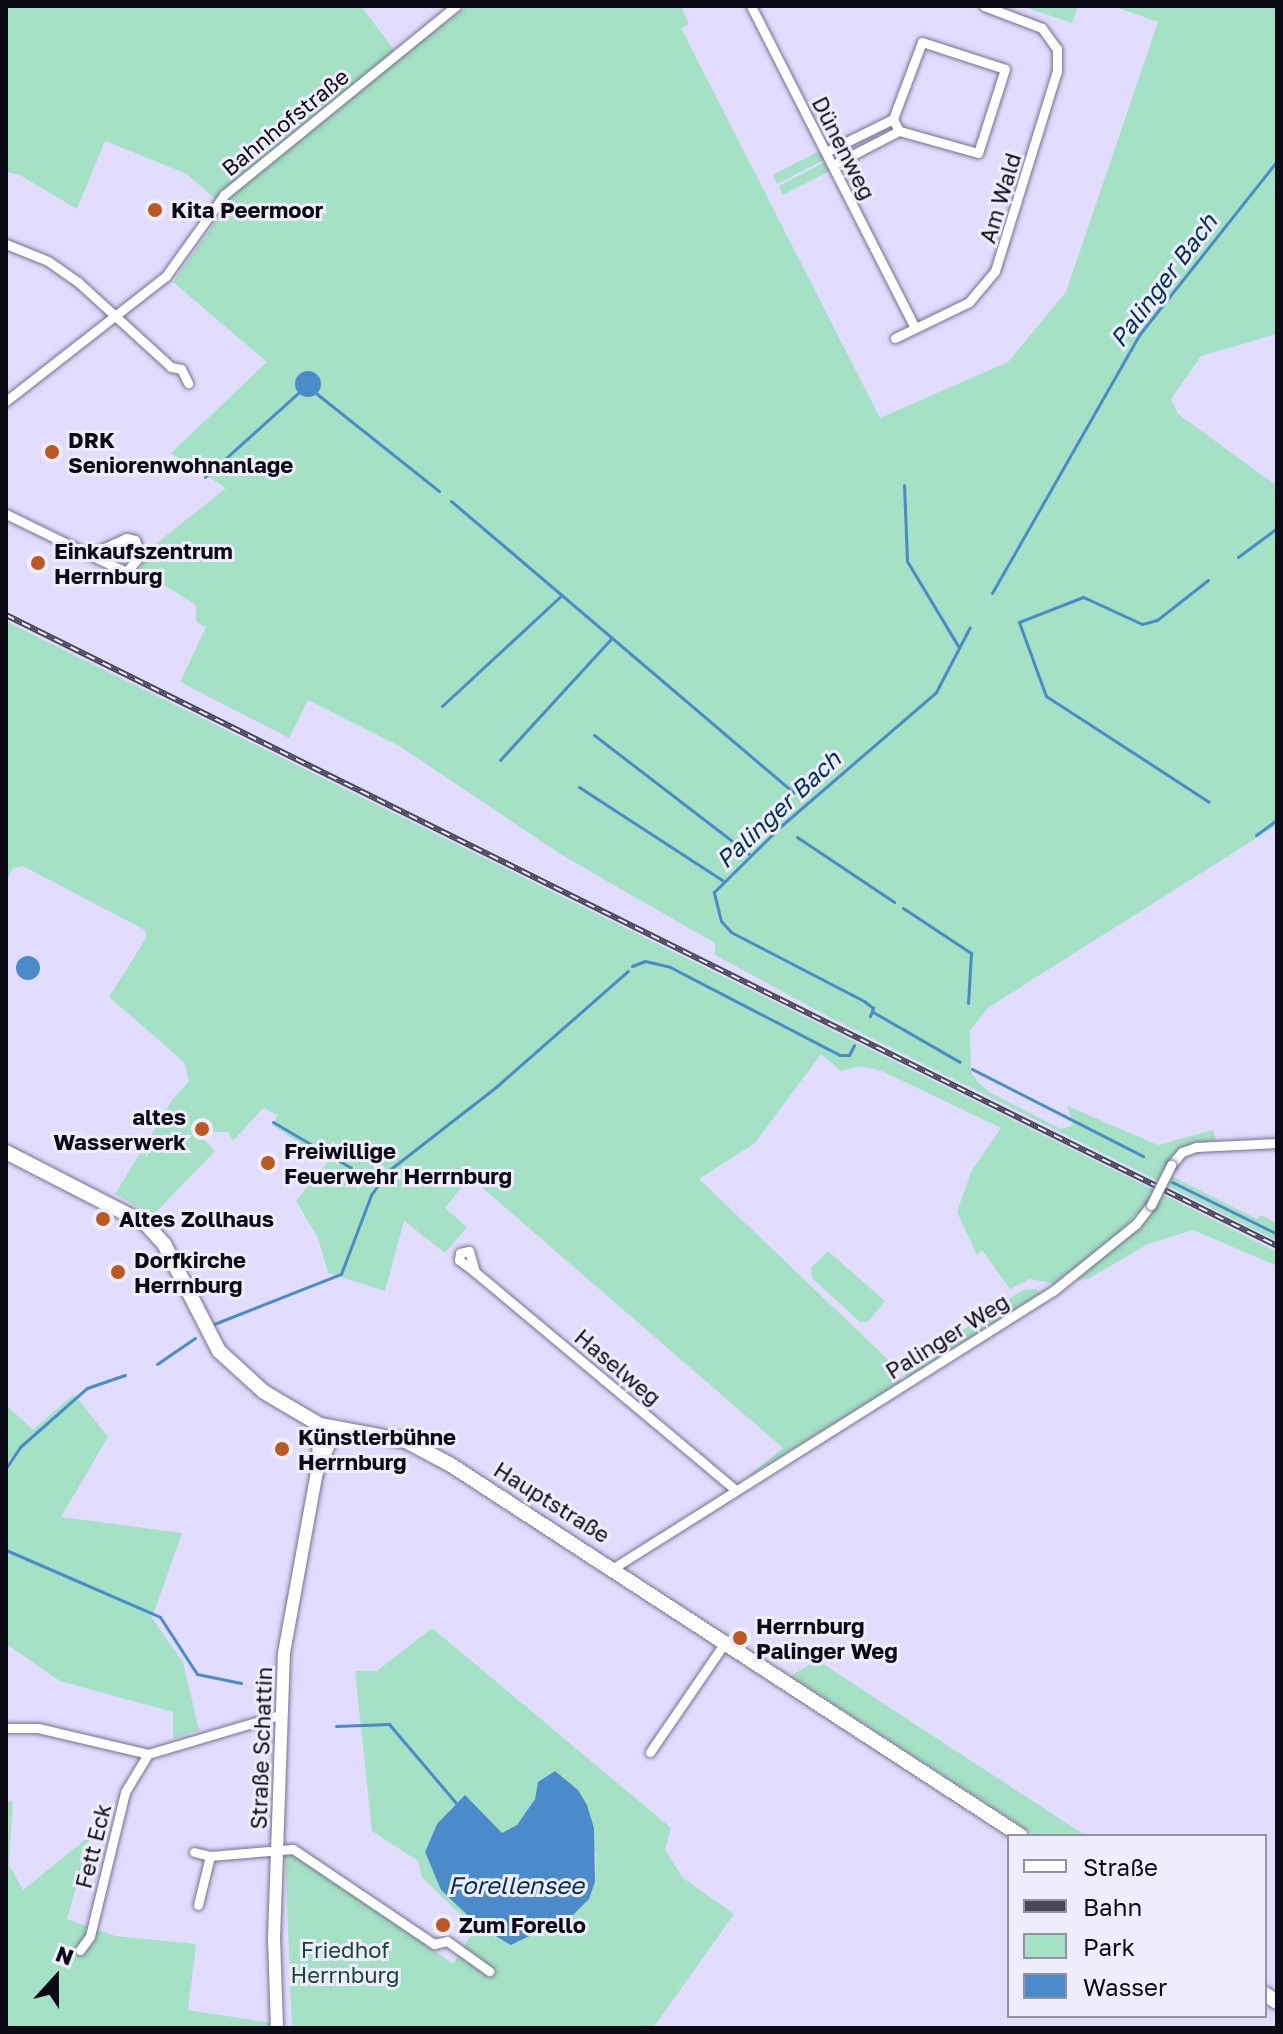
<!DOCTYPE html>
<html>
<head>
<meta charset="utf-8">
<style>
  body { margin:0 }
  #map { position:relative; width:1283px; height:2034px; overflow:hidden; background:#e2dcff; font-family:"Golos Text",sans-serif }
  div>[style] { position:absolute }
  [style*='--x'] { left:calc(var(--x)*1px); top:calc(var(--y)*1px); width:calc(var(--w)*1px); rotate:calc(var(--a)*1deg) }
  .green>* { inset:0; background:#a4e1c5 }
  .water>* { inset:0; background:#4b8bca }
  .round { border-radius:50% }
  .stream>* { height:3px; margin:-1.5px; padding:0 1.5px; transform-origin:1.5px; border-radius:1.5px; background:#4b8bca }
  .roads { filter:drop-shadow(0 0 2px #76718f) drop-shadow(0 0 2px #76718f) }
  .minor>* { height:9px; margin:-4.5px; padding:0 4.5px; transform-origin:4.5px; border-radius:4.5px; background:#fff }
  .tertiary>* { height:12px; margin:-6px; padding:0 6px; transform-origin:6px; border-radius:6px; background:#fff }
  .secondary>* { height:14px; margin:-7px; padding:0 7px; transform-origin:7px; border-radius:7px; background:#fff }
  .rail>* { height:6px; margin-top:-3px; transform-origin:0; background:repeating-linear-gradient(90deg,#efecfb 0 9px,#4a4759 0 18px); box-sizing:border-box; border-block:2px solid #4a4759 }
  .bridges { filter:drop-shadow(0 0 2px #76718f) drop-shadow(0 0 2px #76718f) }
  .minor-bridge>* { height:9px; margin:-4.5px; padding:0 4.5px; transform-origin:4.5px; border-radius:4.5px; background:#fff }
  .dots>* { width:22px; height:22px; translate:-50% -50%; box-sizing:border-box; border:4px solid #efecfb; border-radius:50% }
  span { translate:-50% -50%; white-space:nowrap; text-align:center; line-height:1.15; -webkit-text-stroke:6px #efecfb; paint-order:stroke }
  .street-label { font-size:22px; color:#0c0a15 }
  .poi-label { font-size:22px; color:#0c0a15; font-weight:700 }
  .left { translate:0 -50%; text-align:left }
  .right { translate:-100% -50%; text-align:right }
  .park-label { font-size:22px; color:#174533 }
  .water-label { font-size:24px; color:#002f57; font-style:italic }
  .frame { position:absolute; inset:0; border:8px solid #0c0a15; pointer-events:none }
  .legend { position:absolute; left:1007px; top:1834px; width:260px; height:184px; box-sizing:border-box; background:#efecfb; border:2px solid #94929f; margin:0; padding:10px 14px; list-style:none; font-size:24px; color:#0c0a15 }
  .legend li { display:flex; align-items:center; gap:16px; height:40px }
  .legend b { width:40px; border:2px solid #94929f }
  .north { position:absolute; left:16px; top:1938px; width:80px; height:80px; -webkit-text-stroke:6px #efecfb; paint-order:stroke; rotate:21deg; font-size:22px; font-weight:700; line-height:32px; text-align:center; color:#0c0a15 }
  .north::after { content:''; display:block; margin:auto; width:28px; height:36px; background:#0c0a15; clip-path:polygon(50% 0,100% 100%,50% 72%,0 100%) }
</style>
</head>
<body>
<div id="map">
  <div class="green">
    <div style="clip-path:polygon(6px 6px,361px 6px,400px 58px,467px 6px,681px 6px,689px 24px,681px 28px,880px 418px,1008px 362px,1066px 292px,1158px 22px,1113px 6px,1277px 6px,1277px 334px,1201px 356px,1171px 399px,1178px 414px,1277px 486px,1277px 825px,989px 1007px,970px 1030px,971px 1072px,977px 1081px,989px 1092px,1061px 1129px,1073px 1125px,1067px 1106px,1158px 1145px,1213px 1130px,1216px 1140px,1179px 1148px,1158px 1181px,831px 1018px,715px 955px,715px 943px,560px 854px,401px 747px,308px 700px,289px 738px,180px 682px,206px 627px,196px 622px,196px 605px,140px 570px,147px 551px,226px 488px,171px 453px,267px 362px,173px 282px,225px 208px,187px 174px,105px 141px,77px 209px,20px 175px,6px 172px)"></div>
    <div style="clip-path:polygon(1021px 6px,1078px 6px,1072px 23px)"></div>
    <div style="clip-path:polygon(819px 151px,824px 160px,777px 184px,773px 175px)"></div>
    <div style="clip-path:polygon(825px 162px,830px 171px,783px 195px,779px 186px)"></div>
    <div style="clip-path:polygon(6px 621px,1154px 1190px,1147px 1203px,1115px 1237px,1056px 1284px,1029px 1279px,1010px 1289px,982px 1250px,977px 1255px,957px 1212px,971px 1172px,1001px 1128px,882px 1071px,861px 1066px,841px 1071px,821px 1054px,755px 1143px,699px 1179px,900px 1371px,894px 1375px,903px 1381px,747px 1477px,783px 1448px,470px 1177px,445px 1208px,467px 1227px,445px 1253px,404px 1221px,385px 1291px,328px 1273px,318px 1238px,296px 1201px,328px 1162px,272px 1125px,278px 1115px,263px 1108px,233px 1141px,228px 1132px,210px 1132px,202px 1123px,196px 1131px,215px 1151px,153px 1215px,115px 1194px,173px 1099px,189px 1081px,184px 1062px,109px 997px,146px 938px,145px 930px,23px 866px,13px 868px,6px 882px)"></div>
    <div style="clip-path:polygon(1171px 1176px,1257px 1219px,1261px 1215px,1277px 1223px,1277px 1241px,1166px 1185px)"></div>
    <div style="clip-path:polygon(1162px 1194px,1277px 1252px,1277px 1266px,1193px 1230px,1148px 1244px,1090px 1278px,1075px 1281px,1144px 1223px)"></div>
    <div style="clip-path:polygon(828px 1251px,885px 1301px,868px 1322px,860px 1322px,812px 1278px,811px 1268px)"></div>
    <div style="clip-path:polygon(1036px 1289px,1040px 1293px,907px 1378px,904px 1369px,1023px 1290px)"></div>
    <div style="clip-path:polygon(74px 1394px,108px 1437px,61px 1517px,182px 1533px,152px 1618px,183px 1662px,199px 1730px,173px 1739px,173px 1712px,60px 1681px,6px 1644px,6px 1405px,33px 1430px)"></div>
    <div style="clip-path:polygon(evenodd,432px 1628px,671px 1828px,665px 1850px,683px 1878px,734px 1914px,653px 2028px,292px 2028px,285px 1852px,309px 1862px,453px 1964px,475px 1929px,422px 1877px,418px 1861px,372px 1831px,355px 1671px,377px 1671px,432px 1628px,555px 1771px,596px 1853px,595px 1882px,589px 1899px,496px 1938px,441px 1890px,425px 1852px,437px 1824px,459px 1806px,502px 1833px,517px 1826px,535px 1798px,538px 1782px,555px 1771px)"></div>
    <div style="clip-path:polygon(817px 1660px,1086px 1836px,1037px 1836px,791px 1676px)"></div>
    <div style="clip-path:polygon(6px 1800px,13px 1802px,9px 1865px,23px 1890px,91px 1835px,67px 1919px,115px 1936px,196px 1944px,188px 2010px,272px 2023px,273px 2028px,6px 2028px)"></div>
  </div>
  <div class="water">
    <div class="round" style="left:295px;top:371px;width:26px;height:26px"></div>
    <div class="round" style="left:16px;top:956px;width:24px;height:24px"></div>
    <div style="clip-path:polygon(555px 1771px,578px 1790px,587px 1805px,594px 1828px,595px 1882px,589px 1899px,573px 1915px,511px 1945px,480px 1927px,441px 1890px,425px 1852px,437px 1824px,465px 1795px,502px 1833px,517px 1825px,535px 1799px,538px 1782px)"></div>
  </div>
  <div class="stream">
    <div style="--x:1274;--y:6;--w:4;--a:34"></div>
    <div style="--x:317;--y:394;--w:156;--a:38.5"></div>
    <div style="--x:205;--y:477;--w:127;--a:-42.1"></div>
    <div style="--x:904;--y:485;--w:76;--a:87.7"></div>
    <div style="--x:907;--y:561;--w:99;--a:59"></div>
    <div style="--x:451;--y:501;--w:450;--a:40.4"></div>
    <div style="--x:1238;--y:557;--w:49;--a:-36.6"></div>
    <div style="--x:1208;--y:580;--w:65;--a:141.9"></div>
    <div style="--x:1157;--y:620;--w:16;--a:165"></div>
    <div style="--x:1142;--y:624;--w:65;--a:-155.4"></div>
    <div style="--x:1083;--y:597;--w:69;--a:158.7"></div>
    <div style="--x:1019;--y:622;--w:79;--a:70"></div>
    <div style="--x:1046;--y:696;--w:194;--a:33"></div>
    <div style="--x:992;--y:593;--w:297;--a:-60.3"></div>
    <div style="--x:1139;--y:335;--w:222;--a:-51.6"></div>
    <div style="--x:442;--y:706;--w:163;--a:-42.8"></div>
    <div style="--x:594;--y:735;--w:195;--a:37.5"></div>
    <div style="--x:500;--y:760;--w:164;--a:-47.5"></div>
    <div style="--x:579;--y:787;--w:171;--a:33"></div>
    <div style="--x:1256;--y:835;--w:26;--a:-36"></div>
    <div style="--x:797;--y:837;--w:117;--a:33.8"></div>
    <div style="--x:903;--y:908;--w:82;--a:33.5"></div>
    <div style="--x:971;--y:953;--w:50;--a:93.4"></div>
    <div style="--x:632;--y:966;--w:14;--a:-21"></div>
    <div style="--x:645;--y:961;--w:26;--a:13"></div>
    <div style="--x:670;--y:967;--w:191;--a:27.4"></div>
    <div style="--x:840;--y:1055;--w:9;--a:0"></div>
    <div style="--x:849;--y:1055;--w:11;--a:-63"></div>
    <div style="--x:873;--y:1012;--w:100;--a:29.9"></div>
    <div style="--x:870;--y:1016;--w:9;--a:-69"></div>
    <div style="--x:873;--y:1008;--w:11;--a:-142"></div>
    <div style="--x:864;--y:1001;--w:150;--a:-152.6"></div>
    <div style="--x:731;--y:932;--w:15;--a:-132"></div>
    <div style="--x:721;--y:921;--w:30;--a:-104"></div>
    <div style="--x:714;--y:892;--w:94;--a:-44.6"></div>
    <div style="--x:781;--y:826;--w:205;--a:-40.8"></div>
    <div style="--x:936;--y:692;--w:73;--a:-62.4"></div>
    <div style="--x:972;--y:1069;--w:192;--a:27"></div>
    <div style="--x:273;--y:1122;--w:121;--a:30.4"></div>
    <div style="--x:1172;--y:1182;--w:117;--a:26.3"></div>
    <div style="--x:214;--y:1324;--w:136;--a:-21.5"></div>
    <div style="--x:341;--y:1274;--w:85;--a:-69.2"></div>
    <div style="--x:371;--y:1195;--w:29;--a:-55"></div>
    <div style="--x:388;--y:1171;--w:138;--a:-37.9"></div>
    <div style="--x:497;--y:1086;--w:174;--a:-41.3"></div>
    <div style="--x:157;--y:1364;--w:46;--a:-34.4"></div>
    <div style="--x:6;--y:1468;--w:25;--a:-56"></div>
    <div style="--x:20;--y:1447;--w:89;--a:-41.4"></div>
    <div style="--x:87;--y:1388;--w:40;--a:-18.9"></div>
    <div style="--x:6;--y:1550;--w:168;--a:23.5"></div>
    <div style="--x:160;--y:1617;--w:68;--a:57"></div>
    <div style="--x:197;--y:1674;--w:45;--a:11.6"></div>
    <div style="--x:336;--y:1726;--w:53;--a:-2.2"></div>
    <div style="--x:389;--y:1724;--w:104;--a:49.7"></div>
  </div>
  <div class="roads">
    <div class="minor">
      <div style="--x:751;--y:6;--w:361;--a:63"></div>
      <div style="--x:922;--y:42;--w:87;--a:18"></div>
      <div style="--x:1005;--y:69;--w:88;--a:107.8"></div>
      <div style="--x:978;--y:153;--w:82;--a:-164.4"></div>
      <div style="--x:899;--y:131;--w:13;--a:-117"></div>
      <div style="--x:893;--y:119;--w:82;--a:-69.4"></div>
      <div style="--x:826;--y:152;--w:75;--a:-26.2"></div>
      <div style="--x:833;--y:165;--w:74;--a:-27.3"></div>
      <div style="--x:6;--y:244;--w:45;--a:22"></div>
      <div style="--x:48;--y:261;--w:37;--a:35"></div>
      <div style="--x:78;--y:282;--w:126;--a:42.4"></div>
      <div style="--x:171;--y:367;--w:10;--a:11"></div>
      <div style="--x:181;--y:369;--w:16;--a:63"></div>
      <div style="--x:895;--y:338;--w:82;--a:-25.9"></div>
      <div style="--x:969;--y:302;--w:40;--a:-50"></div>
      <div style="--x:995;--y:271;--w:209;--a:-72.8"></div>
      <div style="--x:1057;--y:71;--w:22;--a:-90"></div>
      <div style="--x:1057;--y:49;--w:26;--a:-126"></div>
      <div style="--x:1042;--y:28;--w:62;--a:-159.2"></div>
      <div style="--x:6;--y:401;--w:203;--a:-38"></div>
      <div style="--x:166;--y:276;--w:100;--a:-54.4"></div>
      <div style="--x:224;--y:195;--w:299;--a:-39.2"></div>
      <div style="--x:6;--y:514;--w:93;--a:26"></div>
      <div style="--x:90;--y:555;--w:40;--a:25"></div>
      <div style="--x:126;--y:572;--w:23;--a:-49"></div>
      <div style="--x:141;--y:555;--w:16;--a:-112"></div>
      <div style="--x:135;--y:540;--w:9;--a:-167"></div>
      <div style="--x:126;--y:538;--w:40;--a:155"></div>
      <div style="--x:1171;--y:1165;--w:17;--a:-50"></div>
      <div style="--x:1182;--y:1152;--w:15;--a:-20"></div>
      <div style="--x:1196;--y:1147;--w:81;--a:-2.8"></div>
      <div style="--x:475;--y:1272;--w:20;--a:-143"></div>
      <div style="--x:459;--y:1260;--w:7;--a:-82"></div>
      <div style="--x:460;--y:1253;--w:9;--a:-13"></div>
      <div style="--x:469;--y:1251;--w:22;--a:74"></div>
      <div style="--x:475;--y:1272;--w:340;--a:39.9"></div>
      <div style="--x:615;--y:1567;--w:518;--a:-32.22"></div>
      <div style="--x:1053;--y:1291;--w:107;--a:-38.9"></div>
      <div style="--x:1136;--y:1224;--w:24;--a:-52"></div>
      <div style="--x:6;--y:1728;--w:32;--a:0"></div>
      <div style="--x:38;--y:1728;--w:113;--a:13.3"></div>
      <div style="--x:148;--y:1754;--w:138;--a:-16.5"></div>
      <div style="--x:650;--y:1752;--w:135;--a:-55.6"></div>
      <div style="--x:194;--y:1852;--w:16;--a:14"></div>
      <div style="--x:210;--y:1856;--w:83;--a:-4.8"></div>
      <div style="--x:293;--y:1849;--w:170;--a:34"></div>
      <div style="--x:434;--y:1944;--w:13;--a:-13"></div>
      <div style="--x:447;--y:1941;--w:52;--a:35.5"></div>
      <div style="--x:198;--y:1905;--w:50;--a:-76.2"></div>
      <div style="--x:80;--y:1950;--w:17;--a:-54"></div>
      <div style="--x:90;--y:1936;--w:148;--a:-76.3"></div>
      <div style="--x:125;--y:1792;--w:44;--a:-58.8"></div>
    </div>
    <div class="tertiary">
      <div style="--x:317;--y:1472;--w:47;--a:-66.2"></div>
      <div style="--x:277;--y:2028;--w:90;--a:-91.9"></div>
      <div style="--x:274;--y:1938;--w:285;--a:-88"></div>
      <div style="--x:284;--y:1653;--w:184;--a:-79.7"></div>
      <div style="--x:317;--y:1472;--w:47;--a:-86.3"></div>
    </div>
    <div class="secondary">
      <div style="--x:6;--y:1152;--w:157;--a:27.2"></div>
      <div style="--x:146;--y:1224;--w:27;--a:48"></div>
      <div style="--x:164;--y:1244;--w:120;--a:62.8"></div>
      <div style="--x:219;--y:1351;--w:61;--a:42.3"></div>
      <div style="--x:264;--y:1392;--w:65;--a:30.5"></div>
      <div style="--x:320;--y:1425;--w:87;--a:10.5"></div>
      <div style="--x:406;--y:1441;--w:51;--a:28.1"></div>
      <div style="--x:451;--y:1465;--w:680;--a:33.06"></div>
      <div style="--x:1265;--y:1994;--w:14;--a:34"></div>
    </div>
  </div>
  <div class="rail">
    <div style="--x:6;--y:615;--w:1419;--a:26.4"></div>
  </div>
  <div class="bridges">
    <div class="minor-bridge">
      <div style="--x:1151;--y:1205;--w:45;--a:-63.4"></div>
    </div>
  </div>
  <div class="dots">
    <div style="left:155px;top:210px;background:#bc5923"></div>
    <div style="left:52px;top:452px;background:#bc5923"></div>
    <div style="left:38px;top:563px;background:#bc5923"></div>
    <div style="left:202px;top:1129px;background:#bc5923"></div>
    <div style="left:268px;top:1163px;background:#bc5923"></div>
    <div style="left:103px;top:1219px;background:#bc5923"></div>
    <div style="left:118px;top:1272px;background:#bc5923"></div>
    <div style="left:282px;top:1449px;background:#bc5923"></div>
    <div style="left:740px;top:1638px;background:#bc5923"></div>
    <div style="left:443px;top:1925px;background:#bc5923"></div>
  </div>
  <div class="street-label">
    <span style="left:285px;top:122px;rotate:-39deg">Bahnhofstraße</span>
    <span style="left:844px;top:148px;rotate:63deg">Dünenweg</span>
    <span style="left:1000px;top:198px;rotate:-73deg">Am Wald</span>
    <span style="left:947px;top:1336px;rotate:-32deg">Palinger Weg</span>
    <span style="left:618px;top:1367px;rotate:40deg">Haselweg</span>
    <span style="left:552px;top:1502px;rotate:32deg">Hauptstraße</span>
    <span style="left:261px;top:1748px;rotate:-88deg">Straße Schattin</span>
    <span style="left:93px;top:1846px;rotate:-76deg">Fett Eck</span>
  </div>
  <div class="poi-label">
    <span class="left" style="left:171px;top:210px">Kita Peermoor</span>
    <span class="left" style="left:68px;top:452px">DRK<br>Seniorenwohnanlage</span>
    <span class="left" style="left:54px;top:563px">Einkaufszentrum<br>Herrnburg</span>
    <span class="right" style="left:186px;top:1129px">altes<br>Wasserwerk</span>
    <span class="left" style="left:284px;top:1163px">Freiwillige<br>Feuerwehr Herrnburg</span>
    <span class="left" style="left:119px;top:1219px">Altes Zollhaus</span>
    <span class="left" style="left:134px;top:1272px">Dorfkirche<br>Herrnburg</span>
    <span class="left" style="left:298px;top:1449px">Künstlerbühne<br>Herrnburg</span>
    <span class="left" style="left:756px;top:1638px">Herrnburg<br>Palinger Weg</span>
    <span class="left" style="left:459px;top:1925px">Zum Forello</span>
  </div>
  <div class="park-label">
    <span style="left:345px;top:1962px">Friedhof<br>Herrnburg</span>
  </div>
  <div class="water-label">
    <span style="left:1163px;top:280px;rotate:-53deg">Palinger Bach</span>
    <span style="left:778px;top:809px;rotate:-43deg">Palinger Bach</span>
    <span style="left:516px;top:1885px">Forellensee</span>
  </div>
  <div class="frame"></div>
  <ul class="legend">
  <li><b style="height:10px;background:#fff"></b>Straße</li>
  <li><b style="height:10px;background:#4a4759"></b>Bahn</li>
  <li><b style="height:22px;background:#a4e1c5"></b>Park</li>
  <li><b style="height:22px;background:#4b8bca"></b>Wasser</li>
  </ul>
  <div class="north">N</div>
</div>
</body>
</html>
